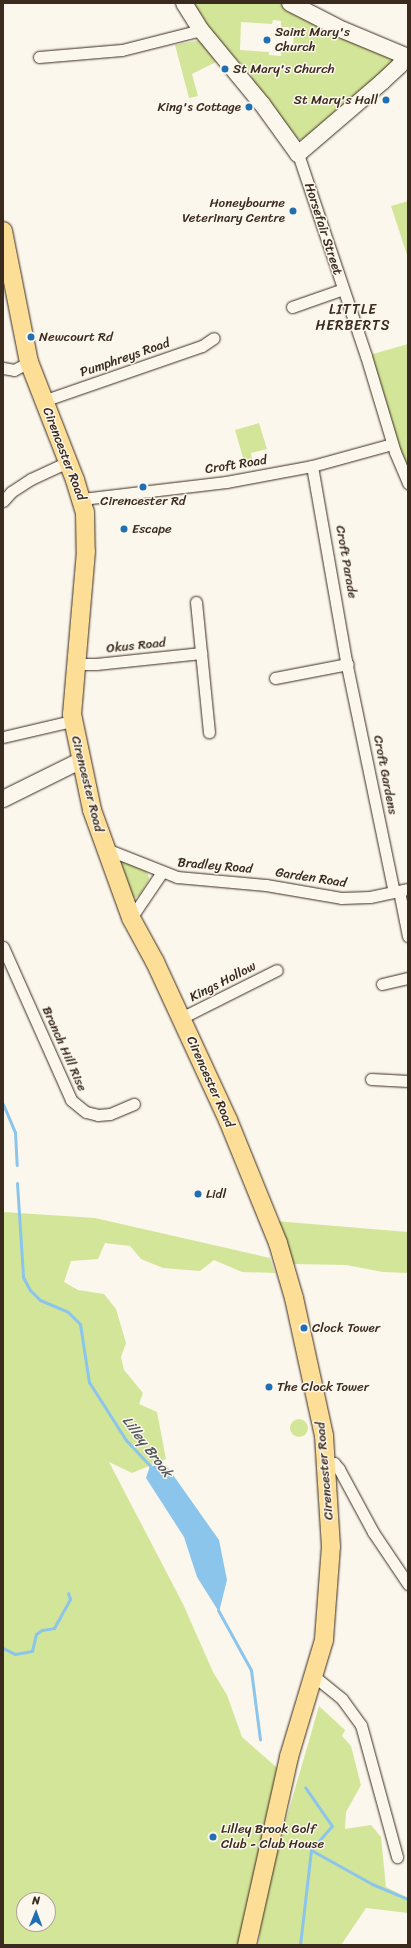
<!DOCTYPE html>
<html>
<head>
<meta charset="utf-8">
<style>
  body { margin:0 }
  #map { position:relative; width:411px; height:1948px; overflow:hidden; background:#fbf7ec; font-family:Sriracha,sans-serif }
  div>[style] { position:absolute }
  [style*='--x'] { left:calc(var(--x)*1px); top:calc(var(--y)*1px); width:calc(var(--w)*1px); rotate:calc(var(--a)*1deg) }
  .green>* { inset:0; background:#d3e599 }
  .round { border-radius:50% }
  .water>* { inset:0; background:#8cc5eb }
  .stream>* { height:3px; margin:-1.5px; padding:0 1.5px; transform-origin:1.5px; border-radius:1.5px; background:#8cc5eb }
  .roads { filter:drop-shadow(0 0 1px #3b2a1e) drop-shadow(0 0 1px #3b2a1e) }
  .street>* { height:11px; margin:-5.5px; padding:0 5.5px; transform-origin:5.5px; border-radius:5.5px; background:#fbf7ec }
  .secondary>* { height:16px; margin:-8px; padding:0 8px; transform-origin:8px; border-radius:8px; background:#fbf7ec }
  .primary>* { height:18px; margin:-9px; padding:0 9px; transform-origin:9px; border-radius:9px; background:#fdde96 }
  .dots>* { width:11px; height:11px; translate:-50% -50%; box-sizing:border-box; border:2px solid #fbf7ec; border-radius:50% }
  span { translate:-50% -50%; white-space:nowrap; text-align:center; line-height:1.15; -webkit-text-stroke:3px #fbf7ec; paint-order:stroke }
  .poi-label { font-size:13px; color:#3b2a1e }
  .left { translate:0 -50%; text-align:left }
  .right { translate:-100% -50%; text-align:right }
  .street-label { font-size:13px; color:#3b2a1e }
  .neighbourhood-label { font-size:14px; color:#3b2a1e; letter-spacing:1px }
  .water-label { font-size:14px; color:#53585c; font-style:italic }
  .frame { position:absolute; inset:0; border:4px solid #3b2a1e; pointer-events:none }
  .north { position:absolute; left:16px; top:1892px; width:40px; height:40px; box-sizing:border-box; background:#fbf7ec; border:1px solid #aea59a; border-radius:50%; rotate:1deg; font-size:11px; font-weight:700; line-height:16px; text-align:center; color:#3b2a1e }
  .north::after { content:''; display:block; margin:auto; width:14px; height:18px; background:#1f6fb2; clip-path:polygon(50% 0,100% 100%,50% 72%,0 100%) }
</style>
</head>
<body>
<div id="map">
  <div class="green">
    <div style="clip-path:polygon(evenodd,189px 3px,285px 3px,393px 59px,394px 64px,305px 140px,294px 138px,275px 108px,256px 87px,249px 71px,224px 48px,189px 3px,273px 20px,281px 21px,281px 27px,289px 27px,288px 34px,294px 35px,293px 45px,282px 45px,281px 56px,269px 55px,269px 52px,240px 50px,241px 22px,272px 24px,273px 20px)"></div>
    <div style="clip-path:polygon(200px 40px,216px 62px,192px 74px,198px 96px,189px 98px,175px 45px)"></div>
    <div style="clip-path:polygon(408px 201px,408px 258px,391px 206px)"></div>
    <div style="clip-path:polygon(408px 344px,408px 483px,366px 356px)"></div>
    <div style="clip-path:polygon(259px 423px,267px 449px,251px 453px,252px 459px,244px 461px,235px 430px)"></div>
    <div style="clip-path:polygon(128px 861px,145px 869px,148px 874px,149px 879px,139px 896px,134px 898px,130px 896px,118px 866px,121px 862px)"></div>
    <div style="clip-path:polygon(evenodd,3px 1212px,95px 1218px,270px 1258px,275px 1273px,242px 1272px,214px 1260px,200px 1271px,163px 1268px,141px 1259px,130px 1246px,105px 1243px,98px 1259px,71px 1261px,64px 1282px,78px 1290px,104px 1294px,116px 1309px,126px 1343px,121px 1357px,124px 1370px,143px 1393px,139px 1404px,157px 1412px,166px 1459px,132px 1473px,109px 1462px,183px 1604px,213px 1672px,227px 1695px,242px 1737px,284px 1774px,245px 1945px,3px 1945px,3px 1212px,24px 1900px,48px 1900px,48px 1924px,24px 1924px,24px 1900px)"></div>
    <div style="clip-path:polygon(275px 1221px,408px 1232px,408px 1273px,383px 1272px,346px 1265px,291px 1264px)"></div>
    <div class="round" style="left:290px;top:1419px;width:18px;height:18px"></div>
    <div style="clip-path:polygon(319px 1706px,345px 1730px,342px 1736px,351px 1746px,361px 1785px,346px 1812px,345px 1829px,371px 1825px,381px 1837px,386px 1887px,408px 1898px,408px 1913px,366px 1908px,341px 1945px,259px 1945px,261px 1918px,279px 1844px)"></div>
  </div>
  <div class="water">
    <div style="clip-path:polygon(166px 1465px,219px 1540px,227px 1580px,219px 1612px,197px 1577px,184px 1537px,146px 1478px,150px 1466px)"></div>
  </div>
  <div class="stream">
    <div style="--x:3;--y:1104;--w:30;--a:67"></div>
    <div style="--x:15;--y:1132;--w:33;--a:87"></div>
    <div style="--x:17;--y:1183;--w:94;--a:86.3"></div>
    <div style="--x:23;--y:1277;--w:15;--a:62"></div>
    <div style="--x:30;--y:1290;--w:14;--a:45"></div>
    <div style="--x:40;--y:1300;--w:30;--a:23"></div>
    <div style="--x:68;--y:1312;--w:17;--a:45"></div>
    <div style="--x:80;--y:1324;--w:59;--a:81.2"></div>
    <div style="--x:89;--y:1382;--w:69;--a:57.5"></div>
    <div style="--x:126;--y:1440;--w:38;--a:47"></div>
    <div style="--x:218;--y:1610;--w:68;--a:61.2"></div>
    <div style="--x:251;--y:1670;--w:70;--a:82.6"></div>
    <div style="--x:3;--y:1648;--w:13;--a:27"></div>
    <div style="--x:15;--y:1654;--w:17;--a:-10"></div>
    <div style="--x:32;--y:1651;--w:17;--a:-77"></div>
    <div style="--x:36;--y:1634;--w:7;--a:-34"></div>
    <div style="--x:42;--y:1630;--w:12;--a:-9"></div>
    <div style="--x:54;--y:1628;--w:33;--a:-61"></div>
    <div style="--x:70;--y:1599;--w:6;--a:-108"></div>
    <div style="--x:311;--y:1850;--w:70;--a:29.1"></div>
    <div style="--x:372;--y:1884;--w:39;--a:23"></div>
    <div style="--x:300;--y:1945;--w:96;--a:-83.4"></div>
    <div style="--x:311;--y:1850;--w:32;--a:-49"></div>
    <div style="--x:332;--y:1826;--w:47;--a:-124.7"></div>
  </div>
  <div class="roads">
    <div class="street">
      <div style="--x:39;--y:57;--w:83;--a:-4.8"></div>
      <div style="--x:122;--y:50;--w:81;--a:-14.2"></div>
      <div style="--x:298;--y:154;--w:213;--a:71.4"></div>
      <div style="--x:366;--y:356;--w:100;--a:73.2"></div>
      <div style="--x:395;--y:452;--w:34;--a:67"></div>
      <div style="--x:292;--y:307;--w:54;--a:-19.4"></div>
      <div style="--x:3;--y:368;--w:11;--a:10"></div>
      <div style="--x:14;--y:370;--w:17;--a:-28"></div>
      <div style="--x:43;--y:401;--w:168;--a:-19.1"></div>
      <div style="--x:202;--y:346;--w:14;--a:-34"></div>
      <div style="--x:312;--y:466;--w:198;--a:80.1"></div>
      <div style="--x:346;--y:661;--w:236;--a:78.3"></div>
      <div style="--x:82;--y:499;--w:145;--a:-6.7"></div>
      <div style="--x:226;--y:482;--w:87;--a:-10.5"></div>
      <div style="--x:312;--y:466;--w:83;--a:-15.4"></div>
      <div style="--x:3;--y:501;--w:12;--a:-48"></div>
      <div style="--x:11;--y:492;--w:24;--a:-33"></div>
      <div style="--x:31;--y:479;--w:41;--a:-24.7"></div>
      <div style="--x:196;--y:602;--w:131;--a:84.3"></div>
      <div style="--x:74;--y:664;--w:22;--a:0"></div>
      <div style="--x:96;--y:664;--w:106;--a:-6"></div>
      <div style="--x:275;--y:678;--w:74;--a:-10.9"></div>
      <div style="--x:3;--y:737;--w:71;--a:-13.1"></div>
      <div style="--x:104;--y:848;--w:79;--a:21.7"></div>
      <div style="--x:177;--y:877;--w:89;--a:5.1"></div>
      <div style="--x:266;--y:885;--w:76;--a:9.8"></div>
      <div style="--x:341;--y:898;--w:29;--a:-2"></div>
      <div style="--x:370;--y:897;--w:39;--a:-12"></div>
      <div style="--x:399;--y:891;--w:46;--a:78.7"></div>
      <div style="--x:131;--y:918;--w:55;--a:-56"></div>
      <div style="--x:3;--y:947;--w:167;--a:66"></div>
      <div style="--x:71;--y:1100;--w:19;--a:39"></div>
      <div style="--x:86;--y:1112;--w:12;--a:14"></div>
      <div style="--x:98;--y:1115;--w:12;--a:-5"></div>
      <div style="--x:110;--y:1114;--w:26;--a:-23"></div>
      <div style="--x:382;--y:984;--w:27;--a:-13"></div>
      <div style="--x:181;--y:1018;--w:107;--a:-26.6"></div>
      <div style="--x:371;--y:1079;--w:37;--a:3"></div>
      <div style="--x:326;--y:1463;--w:8;--a:0"></div>
      <div style="--x:334;--y:1463;--w:8;--a:50"></div>
      <div style="--x:339;--y:1469;--w:72;--a:61.6"></div>
      <div style="--x:373;--y:1532;--w:63;--a:56.1"></div>
      <div style="--x:315;--y:1677;--w:35;--a:39"></div>
      <div style="--x:342;--y:1699;--w:32;--a:54"></div>
      <div style="--x:361;--y:1725;--w:137;--a:74.7"></div>
    </div>
    <div class="secondary">
      <div style="--x:184;--y:3;--w:32;--a:58"></div>
      <div style="--x:201;--y:30;--w:96;--a:50.5"></div>
      <div style="--x:262;--y:104;--w:62;--a:54.2"></div>
      <div style="--x:298;--y:154;--w:111;--a:-40.6"></div>
      <div style="--x:382;--y:82;--w:25;--a:-43"></div>
      <div style="--x:400;--y:65;--w:10;--a:-61"></div>
      <div style="--x:290;--y:3;--w:59;--a:27"></div>
      <div style="--x:343;--y:30;--w:70;--a:22.6"></div>
      <div style="--x:3;--y:799;--w:86;--a:-26.3"></div>
    </div>
    <div class="primary">
      <div style="--x:3;--y:231;--w:134;--a:78.8"></div>
      <div style="--x:29;--y:362;--w:127;--a:68.7"></div>
      <div style="--x:75;--y:480;--w:34;--a:73"></div>
      <div style="--x:85;--y:512;--w:39;--a:89"></div>
      <div style="--x:86;--y:551;--w:164;--a:94.9"></div>
      <div style="--x:72;--y:714;--w:98;--a:78.2"></div>
      <div style="--x:92;--y:810;--w:115;--a:70.1"></div>
      <div style="--x:131;--y:918;--w:50;--a:61.4"></div>
      <div style="--x:155;--y:962;--w:174;--a:65.2"></div>
      <div style="--x:228;--y:1120;--w:133;--a:67.9"></div>
      <div style="--x:278;--y:1243;--w:57;--a:73.8"></div>
      <div style="--x:294;--y:1298;--w:141;--a:77.7"></div>
      <div style="--x:324;--y:1436;--w:110;--a:86.4"></div>
      <div style="--x:331;--y:1546;--w:94;--a:94.3"></div>
      <div style="--x:324;--y:1640;--w:122;--a:106.7"></div>
      <div style="--x:289;--y:1757;--w:193;--a:102.6"></div>
    </div>
  </div>
  <div class="dots">
    <div style="left:267px;top:40px;background:#1f6fb2"></div>
    <div style="left:225px;top:69px;background:#1f6fb2"></div>
    <div style="left:386px;top:100px;background:#1f6fb2"></div>
    <div style="left:249px;top:107px;background:#1f6fb2"></div>
    <div style="left:293px;top:211px;background:#1f6fb2"></div>
    <div style="left:31px;top:337px;background:#1f6fb2"></div>
    <div style="left:143px;top:487px;background:#1f6fb2"></div>
    <div style="left:124px;top:529px;background:#1f6fb2"></div>
    <div style="left:198px;top:1194px;background:#1f6fb2"></div>
    <div style="left:304px;top:1328px;background:#1f6fb2"></div>
    <div style="left:269px;top:1387px;background:#1f6fb2"></div>
    <div style="left:213px;top:1837px;background:#1f6fb2"></div>
  </div>
  <div class="poi-label">
    <span class="left" style="left:275px;top:40px">Saint Mary's<br>Church</span>
    <span class="left" style="left:233px;top:69px">St Mary's Church</span>
    <span class="right" style="left:378px;top:100px">St Mary's Hall</span>
    <span class="right" style="left:241px;top:107px">King's Cottage</span>
    <span class="right" style="left:285px;top:211px">Honeybourne<br>Veterinary Centre</span>
    <span class="left" style="left:39px;top:337px">Newcourt Rd</span>
    <span style="left:143px;top:501px">Cirencester Rd</span>
    <span class="left" style="left:132px;top:529px">Escape</span>
    <span class="left" style="left:206px;top:1194px">Lidl</span>
    <span class="left" style="left:312px;top:1328px">Clock Tower</span>
    <span class="left" style="left:277px;top:1387px">The Clock Tower</span>
    <span class="left" style="left:221px;top:1837px">Lilley Brook Golf<br>Club - Club House</span>
  </div>
  <div class="street-label">
    <span style="left:323px;top:229px;rotate:72deg">Horsefair Street</span>
    <span style="left:125px;top:358px;rotate:-19deg">Pumphreys Road</span>
    <span style="left:64px;top:454px;rotate:69deg">Cirencester Road</span>
    <span style="left:236px;top:465px;rotate:-9deg">Croft Road</span>
    <span style="left:346px;top:562px;rotate:80deg">Croft Parade</span>
    <span style="left:136px;top:646px;rotate:-6deg">Okus Road</span>
    <span style="left:385px;top:775px;rotate:79deg">Croft Gardens</span>
    <span style="left:87px;top:784px;rotate:76deg">Cirencester Road</span>
    <span style="left:215px;top:866px;rotate:5deg">Bradley Road</span>
    <span style="left:311px;top:878px;rotate:9deg">Garden Road</span>
    <span style="left:223px;top:982px;rotate:-27deg">Kings Hollow</span>
    <span style="left:64px;top:1049px;rotate:66deg">Branch Hill Rise</span>
    <span style="left:210px;top:1082px;rotate:66deg">Cirencester Road</span>
    <span style="left:325px;top:1471px;rotate:-95deg">Cirencester Road</span>
  </div>
  <div class="neighbourhood-label">
    <span style="left:353px;top:318px">LITTLE<br>HERBERTS</span>
  </div>
  <div class="water-label">
    <span style="left:147px;top:1447px;rotate:53deg">Lilley Brook</span>
  </div>
  <div class="frame"></div>
  <div class="north">N</div>
</div>
</body>
</html>
